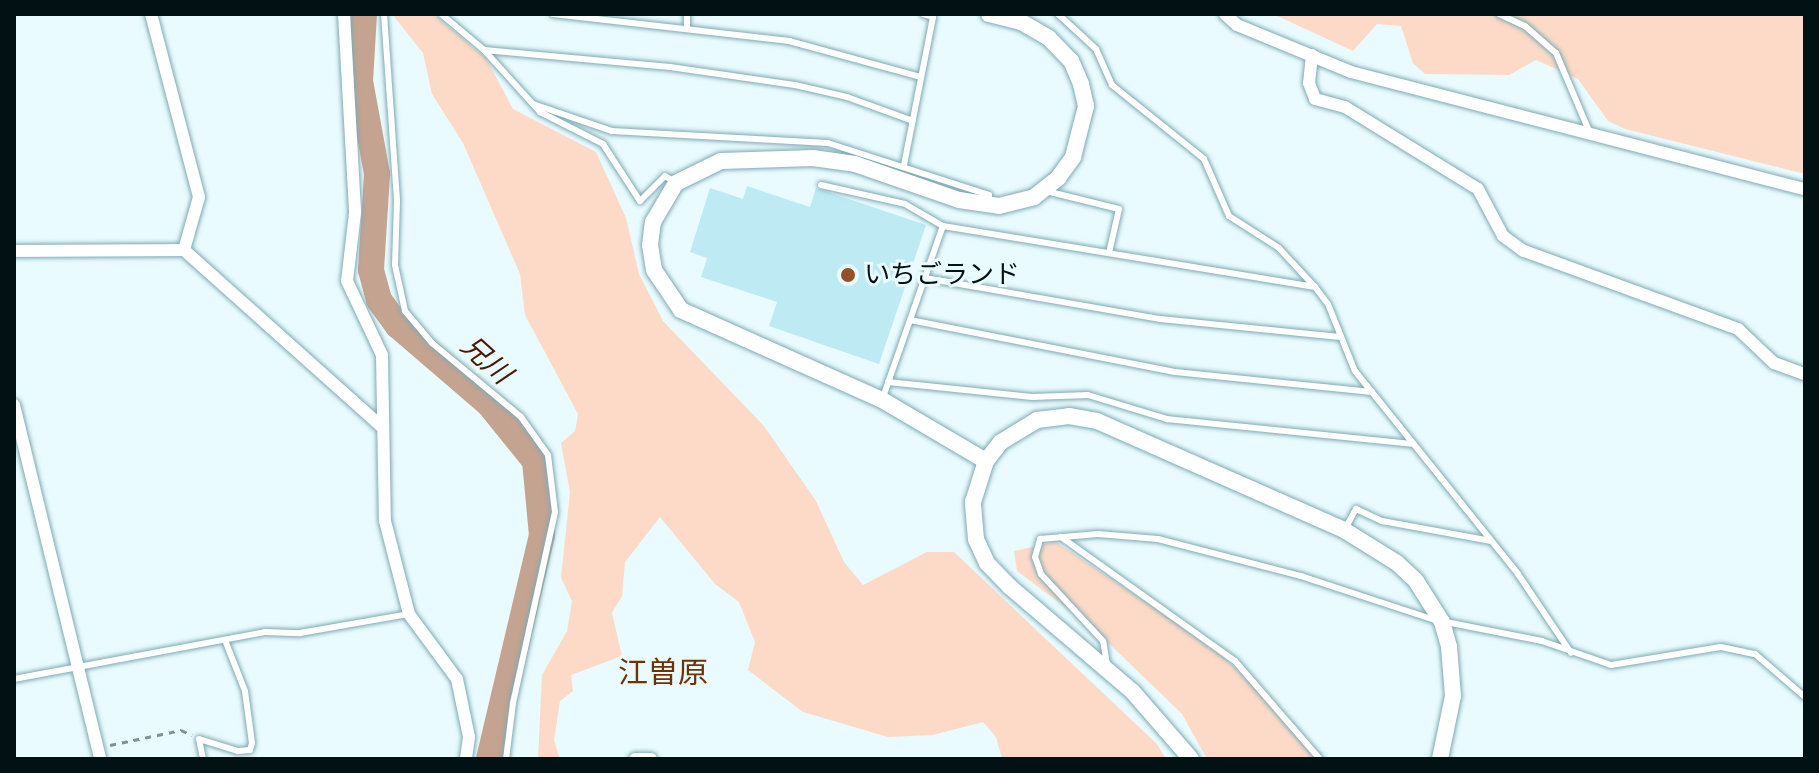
<!DOCTYPE html>
<html>
<head>
<meta charset="utf-8">
<style>
  body { margin:0 }
  #map { position:relative; width:1819px; height:773px; overflow:hidden; background:#e9fbfe; font-family:"Varela Round","Noto Sans JP",sans-serif }
  div>[style] { position:absolute }
  [style*='--x'] { left:calc(var(--x)*1px); top:calc(var(--y)*1px); width:calc(var(--w)*1px); rotate:calc(var(--a)*1deg) }
  .green>* { inset:0; background:#fddac8 }
  .river>* { height:26px; margin:-13px; padding:0 13px; transform-origin:13px; border-radius:13px; background:#c5a391 }
  .building>* { inset:0; background:#bdeaf3 }
  .path>* { height:3px; margin-top:-1.5px; transform-origin:0; background:repeating-linear-gradient(90deg,#819194 0 6px,transparent 0 12px) }
  .roads { filter:drop-shadow(0 0 2px #7eaab3) drop-shadow(0 0 2px #7eaab3) }
  .service>* { height:6px; margin:-3px; padding:0 3px; transform-origin:3px; border-radius:3px; background:#fff }
  .minor>* { height:12px; margin:-6px; padding:0 6px; transform-origin:6px; border-radius:6px; background:#fff }
  .tertiary>* { height:16px; margin:-8px; padding:0 8px; transform-origin:8px; border-radius:8px; background:#fff }
  .dots>* { width:22px; height:22px; translate:-50% -50%; box-sizing:border-box; border:4px solid #e9fbfe; border-radius:50% }
  span { translate:-50% -50%; white-space:nowrap; text-align:center; line-height:1.15; -webkit-text-stroke:6px #e9fbfe; paint-order:stroke }
  .poi-label { font-size:26px; color:#021114 }
  .left { translate:0 -50%; text-align:left }
  .water-label { font-size:28px; color:#481c00; font-style:italic }
  .quarter-label { font-size:30px; color:#6f3206 }
  .frame { position:absolute; inset:0; border:16px solid #021114; pointer-events:none }
</style>
</head>
<body>
<div id="map">
  <div class="green">
    <div style="clip-path:polygon(392px 14px,433px 14px,486px 58px,513px 109px,596px 152px,626px 218px,639px 274px,663px 321px,764px 426px,816px 501px,844px 562px,863px 585px,927px 552px,954px 552px,1157px 744px,1166px 759px,1002px 759px,996px 737px,983px 722px,933px 735px,888px 737px,803px 712px,748px 670px,755px 642px,739px 602px,715px 584px,660px 517px,625px 562px,622px 596px,612px 613px,622px 656px,571px 675px,573px 691px,560px 701px,554px 740px,560px 759px,538px 759px,542px 675px,567px 631px,572px 601px,561px 578px,570px 492px,561px 443px,575px 431px,578px 414px,525px 315px,520px 274px,463px 143px,432px 94px,423px 53px)"></div>
    <div style="clip-path:polygon(1273px 14px,1805px 14px,1805px 174px,1625px 129px,1608px 121px,1578px 79px,1536px 60px,1509px 75px,1425px 74px,1413px 63px,1401px 26px,1377px 24px,1353px 51px)"></div>
    <div style="clip-path:polygon(1056px 542px,1213px 647px,1288px 719px,1315px 759px,1207px 759px,1182px 714px,1093px 628px,1017px 571px,1014px 551px)"></div>
  </div>
  <div class="river">
    <div style="--x:364;--y:14;--w:67;--a:93.4"></div>
    <div style="--x:360;--y:81;--w:95;--a:79.6"></div>
    <div style="--x:377;--y:174;--w:96;--a:93.6"></div>
    <div style="--x:371;--y:270;--w:31;--a:75"></div>
    <div style="--x:379;--y:300;--w:32;--a:54"></div>
    <div style="--x:398;--y:326;--w:120;--a:40.6"></div>
    <div style="--x:489;--y:404;--w:73;--a:51.1"></div>
    <div style="--x:535;--y:461;--w:74;--a:84.6"></div>
    <div style="--x:542;--y:535;--w:230;--a:103.3"></div>
  </div>
  <div class="building">
    <div style="clip-path:polygon(747px 186px,810px 207px,816px 188px,926px 225px,879px 364px,769px 326px,777px 302px,701px 277px,707px 258px,690px 252px,710px 188px,743px 199px)"></div>
  </div>
  <div class="path">
    <div style="--x:110;--y:745;--w:73;--a:-11.9"></div>
    <div style="--x:181;--y:730;--w:12;--a:24"></div>
  </div>
  <div class="roads">
    <div class="service">
      <div style="--x:384;--y:14;--w:187;--a:86"></div>
      <div style="--x:397;--y:201;--w:64;--a:91.8"></div>
      <div style="--x:395;--y:265;--w:47;--a:77.7"></div>
      <div style="--x:405;--y:311;--w:42;--a:49.8"></div>
      <div style="--x:432;--y:343;--w:116;--a:39.7"></div>
      <div style="--x:521;--y:417;--w:47;--a:54.6"></div>
      <div style="--x:548;--y:455;--w:57;--a:83"></div>
      <div style="--x:555;--y:512;--w:196;--a:102.4"></div>
      <div style="--x:513;--y:703;--w:56;--a:97.1"></div>
      <div style="--x:441;--y:14;--w:56;--a:39.9"></div>
      <div style="--x:484;--y:50;--w:84;--a:47.9"></div>
      <div style="--x:540;--y:112;--w:71;--a:26.9"></div>
      <div style="--x:603;--y:144;--w:68;--a:57"></div>
      <div style="--x:640;--y:201;--w:35;--a:-45"></div>
      <div style="--x:665;--y:176;--w:13;--a:32"></div>
      <div style="--x:553;--y:14;--w:238;--a:6.5"></div>
      <div style="--x:789;--y:41;--w:137;--a:15.3"></div>
      <div style="--x:1058;--y:14;--w:52;--a:42.6"></div>
      <div style="--x:1096;--y:49;--w:39;--a:66"></div>
      <div style="--x:1112;--y:85;--w:118;--a:38.8"></div>
      <div style="--x:1204;--y:159;--w:62;--a:66.3"></div>
      <div style="--x:1229;--y:216;--w:59;--a:32.6"></div>
      <div style="--x:1279;--y:248;--w:53;--a:47.3"></div>
      <div style="--x:1315;--y:287;--w:21;--a:53"></div>
      <div style="--x:1328;--y:304;--w:72;--a:68.1"></div>
      <div style="--x:1355;--y:371;--w:260;--a:51.2"></div>
      <div style="--x:1518;--y:574;--w:95;--a:56.1"></div>
      <div style="--x:1499;--y:14;--w:29;--a:25"></div>
      <div style="--x:1525;--y:26;--w:41;--a:41.1"></div>
      <div style="--x:1556;--y:53;--w:87;--a:67"></div>
      <div style="--x:687;--y:29;--w:15;--a:-90"></div>
      <div style="--x:484;--y:50;--w:187;--a:5.2"></div>
      <div style="--x:670;--y:67;--w:126;--a:8.2"></div>
      <div style="--x:795;--y:85;--w:53;--a:13"></div>
      <div style="--x:847;--y:97;--w:70;--a:20"></div>
      <div style="--x:533;--y:104;--w:83;--a:18.9"></div>
      <div style="--x:612;--y:131;--w:216;--a:3.2"></div>
      <div style="--x:828;--y:143;--w:169;--a:17.9"></div>
      <div style="--x:989;--y:195;--w:7;--a:90"></div>
      <div style="--x:904;--y:165;--w:151;--a:-78.9"></div>
      <div style="--x:933;--y:17;--w:10;--a:-163"></div>
      <div style="--x:821;--y:185;--w:86;--a:12.7"></div>
      <div style="--x:905;--y:204;--w:44;--a:30.1"></div>
      <div style="--x:943;--y:226;--w:377;--a:9.3"></div>
      <div style="--x:1046;--y:191;--w:75;--a:13.9"></div>
      <div style="--x:1119;--y:209;--w:45;--a:102.8"></div>
      <div style="--x:925;--y:278;--w:239;--a:9.9"></div>
      <div style="--x:1160;--y:319;--w:181;--a:5.7"></div>
      <div style="--x:910;--y:320;--w:270;--a:11.1"></div>
      <div style="--x:1175;--y:372;--w:198;--a:5.8"></div>
      <div style="--x:888;--y:382;--w:145;--a:5.9"></div>
      <div style="--x:1032;--y:397;--w:56;--a:-2"></div>
      <div style="--x:1088;--y:395;--w:83;--a:16.9"></div>
      <div style="--x:1167;--y:419;--w:248;--a:5.8"></div>
      <div style="--x:882;--y:400;--w:184;--a:-70.7"></div>
      <div style="--x:1346;--y:527;--w:21;--a:-61"></div>
      <div style="--x:1356;--y:509;--w:29;--a:25"></div>
      <div style="--x:1382;--y:521;--w:111;--a:10.4"></div>
      <div style="--x:1061;--y:537;--w:214;--a:35.5"></div>
      <div style="--x:1235;--y:661;--w:130;--a:49.1"></div>
      <div style="--x:1446;--y:622;--w:98;--a:11.2"></div>
      <div style="--x:1542;--y:641;--w:73;--a:19.2"></div>
      <div style="--x:1611;--y:665;--w:111;--a:-9.3"></div>
      <div style="--x:1721;--y:647;--w:35;--a:12"></div>
      <div style="--x:1755;--y:654;--w:66;--a:40.7"></div>
      <div style="--x:1107;--y:665;--w:24;--a:-99"></div>
      <div style="--x:1103;--y:641;--w:91;--a:-132.8"></div>
      <div style="--x:1041;--y:574;--w:18;--a:-109"></div>
      <div style="--x:1035;--y:557;--w:19;--a:-74"></div>
      <div style="--x:1040;--y:539;--w:58;--a:-4.9"></div>
      <div style="--x:1098;--y:534;--w:60;--a:4.8"></div>
      <div style="--x:1158;--y:539;--w:148;--a:14.5"></div>
      <div style="--x:1301;--y:576;--w:141;--a:18.2"></div>
      <div style="--x:14;--y:679;--w:255;--a:-10.6"></div>
      <div style="--x:265;--y:632;--w:35;--a:2"></div>
      <div style="--x:300;--y:633;--w:111;--a:-9.9"></div>
      <div style="--x:203;--y:759;--w:20;--a:-101"></div>
      <div style="--x:199;--y:739;--w:41;--a:17.1"></div>
      <div style="--x:238;--y:751;--w:12;--a:-5"></div>
      <div style="--x:250;--y:750;--w:7;--a:-74"></div>
      <div style="--x:252;--y:743;--w:52;--a:-97.7"></div>
      <div style="--x:245;--y:691;--w:55;--a:-111.4"></div>
    </div>
    <div class="minor">
      <div style="--x:151;--y:14;--w:189;--a:75.3"></div>
      <div style="--x:199;--y:197;--w:55;--a:105.8"></div>
      <div style="--x:344;--y:14;--w:199;--a:86.8"></div>
      <div style="--x:355;--y:213;--w:68;--a:96.7"></div>
      <div style="--x:347;--y:281;--w:82;--a:64.7"></div>
      <div style="--x:382;--y:355;--w:166;--a:89"></div>
      <div style="--x:385;--y:521;--w:96;--a:75.5"></div>
      <div style="--x:409;--y:614;--w:81;--a:53.6"></div>
      <div style="--x:457;--y:679;--w:59;--a:78.3"></div>
      <div style="--x:469;--y:737;--w:22;--a:98"></div>
      <div style="--x:1225;--y:14;--w:16;--a:43"></div>
      <div style="--x:1237;--y:25;--w:123;--a:22.4"></div>
      <div style="--x:1351;--y:72;--w:469;--a:14.5"></div>
      <div style="--x:1312;--y:55;--w:28;--a:96"></div>
      <div style="--x:1309;--y:83;--w:17;--a:69"></div>
      <div style="--x:1315;--y:99;--w:31;--a:15"></div>
      <div style="--x:1345;--y:107;--w:156;--a:31.7"></div>
      <div style="--x:1478;--y:189;--w:53;--a:62"></div>
      <div style="--x:1503;--y:236;--w:26;--a:36"></div>
      <div style="--x:1524;--y:251;--w:228;--a:20"></div>
      <div style="--x:1738;--y:329;--w:50;--a:43.4"></div>
      <div style="--x:1774;--y:363;--w:33;--a:20"></div>
      <div style="--x:14;--y:251;--w:170;--a:-0.3"></div>
      <div style="--x:184;--y:250;--w:266;--a:41.8"></div>
      <div style="--x:14;--y:405;--w:364;--a:76.3"></div>
      <div style="--x:635;--y:759;--w:16;--a:0"></div>
    </div>
    <div class="tertiary">
      <div style="--x:986;--y:461;--w:121;--a:-149.6"></div>
      <div style="--x:882;--y:400;--w:220;--a:-155.9"></div>
      <div style="--x:681;--y:310;--w:48;--a:-124"></div>
      <div style="--x:654;--y:270;--w:25;--a:-99"></div>
      <div style="--x:650;--y:245;--w:23;--a:-83"></div>
      <div style="--x:653;--y:222;--w:45;--a:-59.5"></div>
      <div style="--x:676;--y:183;--w:50;--a:-26.1"></div>
      <div style="--x:721;--y:161;--w:92;--a:-1.9"></div>
      <div style="--x:813;--y:158;--w:42;--a:8.1"></div>
      <div style="--x:855;--y:164;--w:110;--a:19.1"></div>
      <div style="--x:959;--y:200;--w:40;--a:8.5"></div>
      <div style="--x:999;--y:206;--w:36;--a:-14"></div>
      <div style="--x:1034;--y:197;--w:31;--a:-38"></div>
      <div style="--x:1058;--y:178;--w:26;--a:-54"></div>
      <div style="--x:1073;--y:157;--w:53;--a:-75.7"></div>
      <div style="--x:1086;--y:106;--w:23;--a:-103"></div>
      <div style="--x:1081;--y:84;--w:25;--a:-113"></div>
      <div style="--x:1071;--y:61;--w:32;--a:-134"></div>
      <div style="--x:1049;--y:38;--w:32;--a:-150"></div>
      <div style="--x:1021;--y:22;--w:33;--a:-166"></div>
      <div style="--x:1191;--y:759;--w:89;--a:-130.9"></div>
      <div style="--x:1133;--y:692;--w:162;--a:-139.5"></div>
      <div style="--x:1010;--y:587;--w:33;--a:-134"></div>
      <div style="--x:987;--y:563;--w:26;--a:-115"></div>
      <div style="--x:976;--y:539;--w:37;--a:-95"></div>
      <div style="--x:973;--y:502;--w:43;--a:-72.4"></div>
      <div style="--x:986;--y:461;--w:24;--a:-52"></div>
      <div style="--x:1001;--y:442;--w:42;--a:-31.4"></div>
      <div style="--x:1037;--y:420;--w:32;--a:-7"></div>
      <div style="--x:1069;--y:416;--w:28;--a:10"></div>
      <div style="--x:1097;--y:421;--w:270;--a:23.8"></div>
      <div style="--x:1344;--y:530;--w:62;--a:31.9"></div>
      <div style="--x:1397;--y:563;--w:26;--a:43"></div>
      <div style="--x:1416;--y:581;--w:49;--a:57.6"></div>
      <div style="--x:1442;--y:622;--w:26;--a:74"></div>
      <div style="--x:1449;--y:647;--w:49;--a:85.3"></div>
      <div style="--x:1453;--y:696;--w:64;--a:101.7"></div>
    </div>
  </div>
  <div class="dots">
    <div style="left:848px;top:275px;background:#965026"></div>
  </div>
  <div class="poi-label">
    <span class="left" style="left:864px;top:275px">いちごランド</span>
  </div>
  <div class="water-label">
    <span style="left:486px;top:360px;rotate:42deg">兄川</span>
  </div>
  <div class="quarter-label">
    <span style="left:663px;top:674px">江曽原</span>
  </div>
  <div class="frame"></div>
</div>
</body>
</html>
